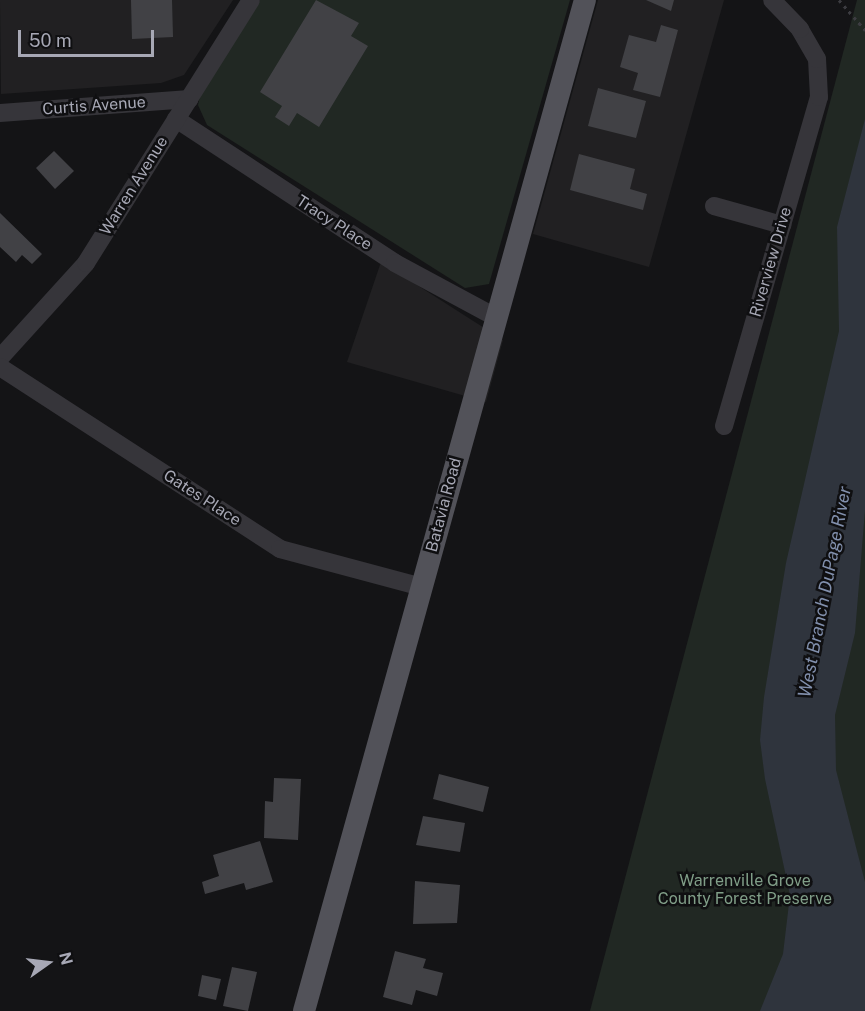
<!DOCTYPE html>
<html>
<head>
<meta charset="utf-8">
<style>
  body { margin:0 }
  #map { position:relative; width:865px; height:1011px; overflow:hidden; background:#141416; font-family:"Public Sans",sans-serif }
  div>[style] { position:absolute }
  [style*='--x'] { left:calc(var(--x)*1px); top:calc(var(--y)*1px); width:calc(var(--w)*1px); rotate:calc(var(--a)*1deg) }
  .built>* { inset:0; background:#212022 }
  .green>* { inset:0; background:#212823 }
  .water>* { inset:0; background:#2f343d }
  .building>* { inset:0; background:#414145 }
  .path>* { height:3px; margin-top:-1.5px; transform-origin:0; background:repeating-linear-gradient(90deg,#3c3c41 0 3px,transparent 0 7.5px) }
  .minor>* { height:18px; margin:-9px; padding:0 9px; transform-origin:9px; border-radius:9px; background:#36353a }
  .major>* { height:22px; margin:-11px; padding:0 11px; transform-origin:11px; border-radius:11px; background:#525259 }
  span { translate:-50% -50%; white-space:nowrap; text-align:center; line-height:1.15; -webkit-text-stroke:5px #0f0f11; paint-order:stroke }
  .street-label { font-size:16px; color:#a7a8b5 }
  .park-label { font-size:16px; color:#809e88 }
  .water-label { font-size:18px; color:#818fac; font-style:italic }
  .north { position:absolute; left:18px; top:933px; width:60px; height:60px; -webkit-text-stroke:4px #0f0f11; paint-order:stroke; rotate:76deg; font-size:16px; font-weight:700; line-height:24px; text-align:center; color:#a7a8b5 }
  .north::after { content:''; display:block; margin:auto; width:21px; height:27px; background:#a7a8b5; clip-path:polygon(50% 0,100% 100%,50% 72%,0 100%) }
  .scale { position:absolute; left:18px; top:30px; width:136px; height:27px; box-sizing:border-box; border:3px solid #a7a8b5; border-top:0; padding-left:8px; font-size:18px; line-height:21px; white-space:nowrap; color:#a7a8b5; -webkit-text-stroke:4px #0f0f11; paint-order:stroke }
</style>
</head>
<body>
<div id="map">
  <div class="built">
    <div style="clip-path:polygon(0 0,233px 0,184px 75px,161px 83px,1px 94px)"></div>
    <div style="clip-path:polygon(598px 0,724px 0,649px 267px,533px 234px)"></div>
    <div style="clip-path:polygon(381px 262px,503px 340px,486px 402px,347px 362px)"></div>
  </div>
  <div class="green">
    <div style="clip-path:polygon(260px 0,570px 0,489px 284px,465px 288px,207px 125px,198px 105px,201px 92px)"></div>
    <div style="clip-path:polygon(857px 0,865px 0,865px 1011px,590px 1011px)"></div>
  </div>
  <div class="water">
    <div style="clip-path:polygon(865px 119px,865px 510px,855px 633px,835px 715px,836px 770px,865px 882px,865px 1011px,760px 1011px,783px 954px,790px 895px,765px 779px,760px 740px,764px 697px,786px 563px,839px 331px,837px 227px)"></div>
  </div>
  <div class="building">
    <div style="clip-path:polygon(131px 0,172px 0,173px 37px,132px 39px)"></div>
    <div style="clip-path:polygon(316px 0,359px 23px,351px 36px,368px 46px,319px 127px,297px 113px,289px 126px,275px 117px,282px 106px,260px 92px)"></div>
    <div style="clip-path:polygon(646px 0,674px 0,671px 11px)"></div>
    <div style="clip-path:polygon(661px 25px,678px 30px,660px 97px,633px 90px,638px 73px,620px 67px,629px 35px,656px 42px)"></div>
    <div style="clip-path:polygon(598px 88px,646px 101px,636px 138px,588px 126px)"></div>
    <div style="clip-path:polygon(54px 151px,74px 171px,55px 189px,36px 168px)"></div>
    <div style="clip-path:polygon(579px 154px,635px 169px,630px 189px,647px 194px,643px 210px,570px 190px)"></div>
    <div style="clip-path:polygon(0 213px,42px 254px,32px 264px,22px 255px,16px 262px,0 247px)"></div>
    <div style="clip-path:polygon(439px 774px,489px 787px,483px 812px,433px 799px)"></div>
    <div style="clip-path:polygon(274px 778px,301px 779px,298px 840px,264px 838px,265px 801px,273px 802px)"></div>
    <div style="clip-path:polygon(423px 816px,465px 823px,460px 852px,416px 845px)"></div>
    <div style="clip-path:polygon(260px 841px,273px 882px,246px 890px,244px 883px,205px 894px,202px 882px,219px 876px,213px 855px)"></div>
    <div style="clip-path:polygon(415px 881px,460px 885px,457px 923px,413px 924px)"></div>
    <div style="clip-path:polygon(395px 951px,426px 959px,423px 968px,443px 973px,437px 996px,416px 990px,412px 1005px,383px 997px)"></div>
    <div style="clip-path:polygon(232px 967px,257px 972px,248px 1011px,223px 1006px)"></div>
    <div style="clip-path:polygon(202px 975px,221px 979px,216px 1000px,198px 996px)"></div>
  </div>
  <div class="path">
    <div style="--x:839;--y:0;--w:40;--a:49"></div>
  </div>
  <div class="minor">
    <div style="--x:0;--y:113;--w:190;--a:-4.2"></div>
    <div style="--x:176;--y:119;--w:262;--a:33.3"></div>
    <div style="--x:395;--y:263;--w:116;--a:28.3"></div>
    <div style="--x:714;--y:206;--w:71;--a:15.6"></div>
    <div style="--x:0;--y:358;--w:128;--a:-47.8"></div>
    <div style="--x:86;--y:263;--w:310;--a:-57.9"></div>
    <div style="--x:0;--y:367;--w:334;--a:33"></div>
    <div style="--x:280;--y:549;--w:147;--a:15"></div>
    <div style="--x:724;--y:426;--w:342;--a:-73.9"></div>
    <div style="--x:819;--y:97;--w:38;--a:-93"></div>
    <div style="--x:817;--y:59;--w:34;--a:-120"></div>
    <div style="--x:800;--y:29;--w:40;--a:-134"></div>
  </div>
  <div class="major">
    <div style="--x:304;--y:1011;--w:1049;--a:-74.47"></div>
  </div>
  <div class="street-label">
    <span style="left:94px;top:106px;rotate:-4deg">Curtis Avenue</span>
    <span style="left:134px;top:186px;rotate:-58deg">Warren Avenue</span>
    <span style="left:334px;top:223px;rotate:33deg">Tracy Place</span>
    <span style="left:771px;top:262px;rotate:-74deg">Riverview Drive</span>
    <span style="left:202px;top:498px;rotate:33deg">Gates Place</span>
    <span style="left:444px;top:505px;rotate:-75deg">Batavia Road</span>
  </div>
  <div class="park-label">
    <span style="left:745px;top:890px">Warrenville Grove<br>County Forest Preserve</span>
  </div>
  <div class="water-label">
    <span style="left:825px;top:592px;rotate:-79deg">West Branch DuPage River</span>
  </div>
  <div class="north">N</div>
  <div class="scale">50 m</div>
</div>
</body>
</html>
